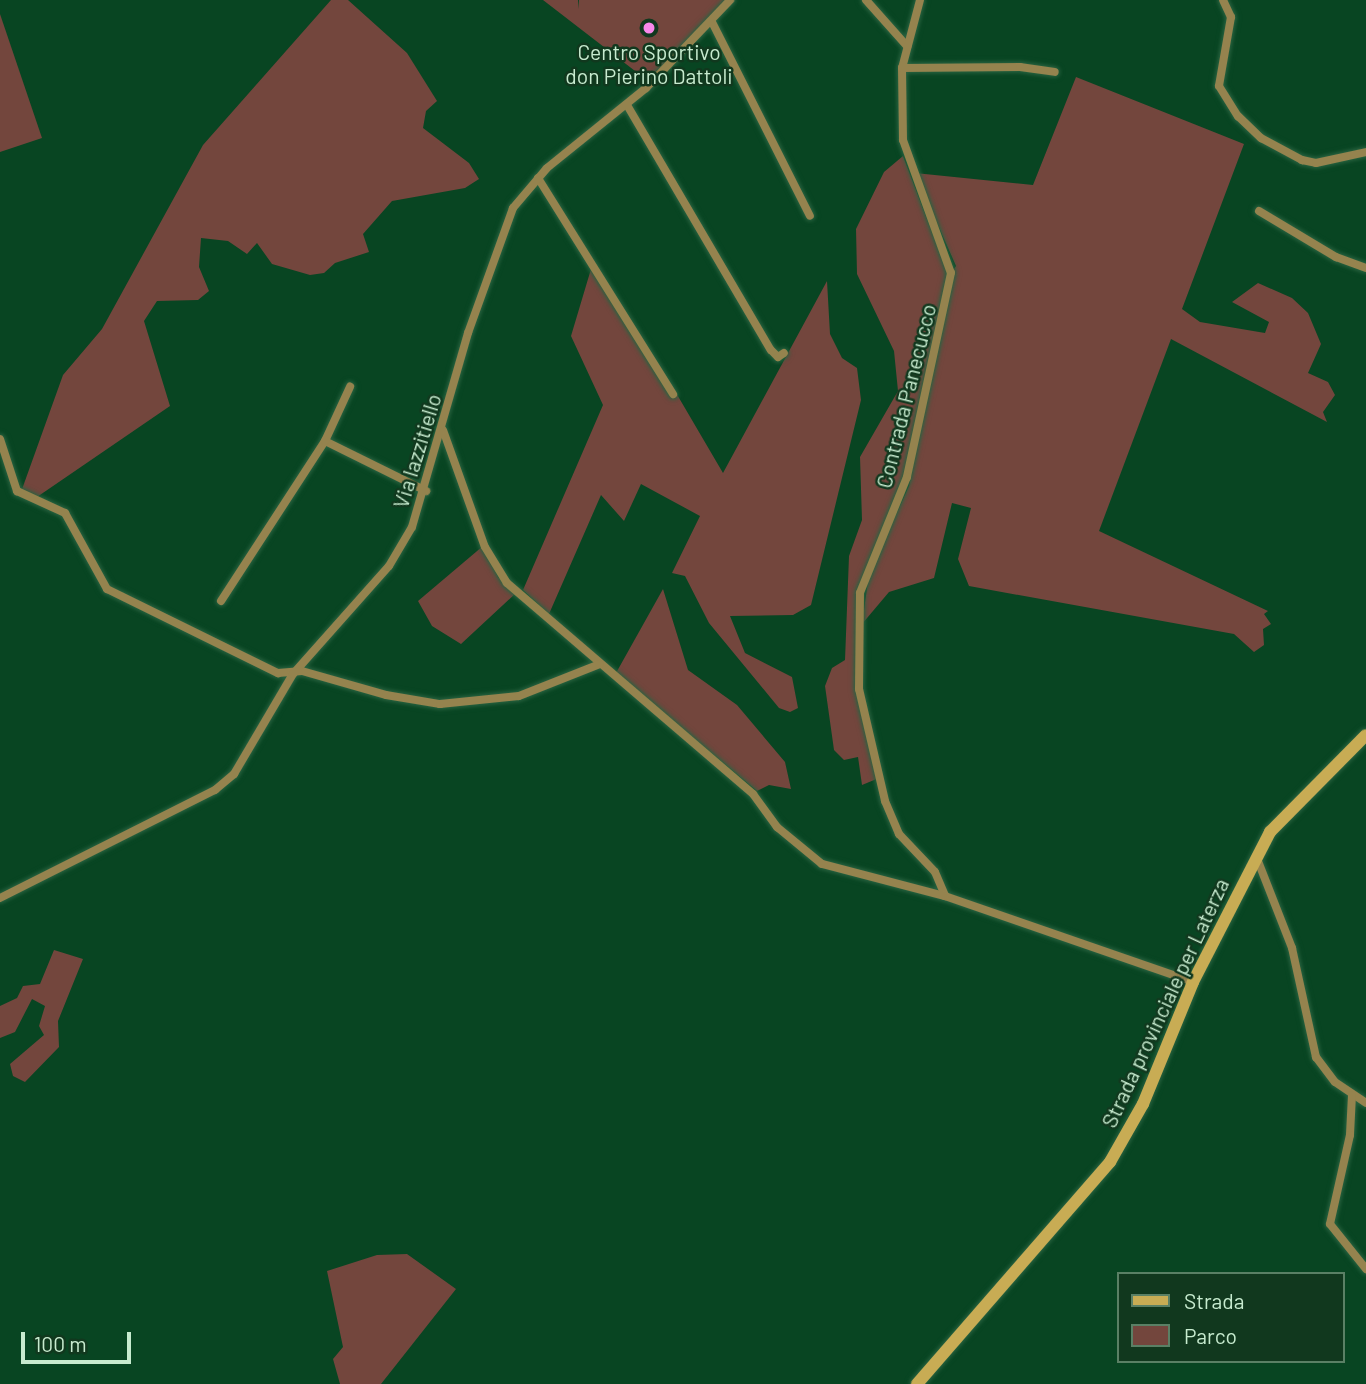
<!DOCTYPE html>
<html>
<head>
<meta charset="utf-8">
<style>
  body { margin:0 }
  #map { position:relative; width:1366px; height:1384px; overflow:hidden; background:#084522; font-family:Barlow,sans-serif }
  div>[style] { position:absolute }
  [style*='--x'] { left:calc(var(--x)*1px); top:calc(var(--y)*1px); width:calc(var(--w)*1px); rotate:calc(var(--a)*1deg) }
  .green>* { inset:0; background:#73463d }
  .roads { filter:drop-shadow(0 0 2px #2a6341) drop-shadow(0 0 2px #2a6341) }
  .street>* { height:8px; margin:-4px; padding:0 4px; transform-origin:4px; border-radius:4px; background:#95834e }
  .secondary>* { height:12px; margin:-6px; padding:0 6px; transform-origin:6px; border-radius:6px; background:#c8ac54 }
  .dots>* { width:19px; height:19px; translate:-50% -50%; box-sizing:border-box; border:4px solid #11381e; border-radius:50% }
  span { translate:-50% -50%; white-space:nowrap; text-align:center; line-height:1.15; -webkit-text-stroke:5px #11381e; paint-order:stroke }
  .poi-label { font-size:21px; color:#c7ebcf }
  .street-label { font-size:21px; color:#c7ebcf }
  .legend { position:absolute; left:1117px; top:1272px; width:228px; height:91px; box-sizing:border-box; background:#11381e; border:2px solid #5a8065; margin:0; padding:9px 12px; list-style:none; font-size:21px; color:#c7ebcf }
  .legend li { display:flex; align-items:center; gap:14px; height:35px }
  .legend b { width:35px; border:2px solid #5a8065 }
  .scale { position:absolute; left:21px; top:1332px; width:110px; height:32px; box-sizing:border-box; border:4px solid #c7ebcf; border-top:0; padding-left:9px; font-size:21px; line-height:24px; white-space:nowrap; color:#c7ebcf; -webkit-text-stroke:5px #11381e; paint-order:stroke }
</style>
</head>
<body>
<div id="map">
  <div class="green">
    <div style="clip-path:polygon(331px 0,348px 0,407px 53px,437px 101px,426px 111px,423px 128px,469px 163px,479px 179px,465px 188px,392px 201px,363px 234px,369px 252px,335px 263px,324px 273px,310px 275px,272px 264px,257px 243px,247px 254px,228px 241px,201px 238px,199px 267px,209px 291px,198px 300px,157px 301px,144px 321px,170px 406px,37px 497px,21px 492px,63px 375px,102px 329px,203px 145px)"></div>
    <div style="clip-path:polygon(543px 0,578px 0,578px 9px,579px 0,725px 0,648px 81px)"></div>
    <div style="clip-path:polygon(0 14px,42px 138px,0 152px)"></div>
    <div style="clip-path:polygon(1076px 77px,1244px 144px,1182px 309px,1200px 322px,1265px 333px,1269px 322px,1232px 302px,1258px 283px,1292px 298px,1308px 313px,1321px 344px,1308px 373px,1328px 382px,1335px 395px,1323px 412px,1327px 422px,1171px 339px,1099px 531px,1268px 611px,1264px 614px,1271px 624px,1263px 629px,1264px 645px,1254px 652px,1234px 634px,969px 586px,958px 559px,971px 508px,952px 503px,934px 578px,889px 592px,862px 624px,869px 574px,909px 486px,945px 301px,906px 478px,859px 594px,858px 693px,879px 778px,862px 785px,858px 757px,844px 760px,834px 750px,825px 686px,832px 668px,845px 660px,849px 556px,862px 520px,860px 457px,898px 391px,894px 351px,857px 274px,856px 229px,884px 172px,903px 156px,949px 277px,956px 266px,915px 173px,1033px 185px)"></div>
    <div style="clip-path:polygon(591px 269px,665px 374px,723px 473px,827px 281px,830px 334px,842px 358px,857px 368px,861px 400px,811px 605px,793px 615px,730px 616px,745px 653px,792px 677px,798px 708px,790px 712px,779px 708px,709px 623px,685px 576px,672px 573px,700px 516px,641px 484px,624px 521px,601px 495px,549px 614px,523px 590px,603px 405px,571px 336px)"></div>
    <div style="clip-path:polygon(483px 546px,498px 577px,516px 593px,461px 644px,432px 626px,418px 601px)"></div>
    <div style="clip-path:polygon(663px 589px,688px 670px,737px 705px,785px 762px,791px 789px,769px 785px,757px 791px,616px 673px)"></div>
    <div style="clip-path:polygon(54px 950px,83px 959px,58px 1021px,59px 1047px,25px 1082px,13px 1076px,10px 1064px,44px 1035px,39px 1026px,45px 1006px,32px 999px,15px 1032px,0 1038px,0 1006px,17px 998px,23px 986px,40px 984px)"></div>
    <div style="clip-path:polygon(407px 1254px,456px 1289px,381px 1384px,340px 1384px,333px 1359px,343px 1347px,327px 1271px,377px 1255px)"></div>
  </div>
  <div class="roads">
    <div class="street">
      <div style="--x:866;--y:0;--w:62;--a:48.3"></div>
      <div style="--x:920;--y:0;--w:70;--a:104.8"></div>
      <div style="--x:902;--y:68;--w:72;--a:89.2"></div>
      <div style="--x:903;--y:140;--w:141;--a:70.2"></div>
      <div style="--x:951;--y:273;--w:209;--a:102.2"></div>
      <div style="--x:907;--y:477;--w:125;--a:112.1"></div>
      <div style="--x:860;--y:593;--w:96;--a:90.6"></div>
      <div style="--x:859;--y:689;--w:115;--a:76.9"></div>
      <div style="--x:885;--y:801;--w:36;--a:67"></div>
      <div style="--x:899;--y:834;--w:52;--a:46.5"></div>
      <div style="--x:935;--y:872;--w:26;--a:67"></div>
      <div style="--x:945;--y:896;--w:262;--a:19.1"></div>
      <div style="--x:1223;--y:0;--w:19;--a:65"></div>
      <div style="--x:1231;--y:17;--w:70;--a:99.9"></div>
      <div style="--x:1219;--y:86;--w:36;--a:58"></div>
      <div style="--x:1238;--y:116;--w:32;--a:44"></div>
      <div style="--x:1261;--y:138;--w:47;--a:28.2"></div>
      <div style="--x:1302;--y:160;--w:14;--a:12"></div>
      <div style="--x:1316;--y:163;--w:51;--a:-12.4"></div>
      <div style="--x:712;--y:22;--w:217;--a:63.2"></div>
      <div style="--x:902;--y:68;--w:118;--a:-0.5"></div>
      <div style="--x:1020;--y:67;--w:35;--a:8"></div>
      <div style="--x:627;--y:105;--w:284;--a:59.6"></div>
      <div style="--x:771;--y:350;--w:10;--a:45"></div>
      <div style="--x:778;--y:357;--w:7;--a:-34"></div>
      <div style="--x:538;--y:178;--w:255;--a:58"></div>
      <div style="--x:1259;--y:211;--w:90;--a:30.9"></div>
      <div style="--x:1336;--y:257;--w:32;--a:20"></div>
      <div style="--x:443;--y:430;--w:124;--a:70.3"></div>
      <div style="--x:485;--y:547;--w:42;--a:58.6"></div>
      <div style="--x:507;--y:583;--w:324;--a:40.6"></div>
      <div style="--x:753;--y:794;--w:41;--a:54"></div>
      <div style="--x:777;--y:827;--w:58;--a:39.4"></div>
      <div style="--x:822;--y:864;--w:127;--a:14.6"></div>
      <div style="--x:0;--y:439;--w:55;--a:71.9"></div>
      <div style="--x:17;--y:491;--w:53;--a:24.6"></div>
      <div style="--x:65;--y:513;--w:87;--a:61.1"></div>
      <div style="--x:107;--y:589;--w:191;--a:26.2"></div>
      <div style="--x:278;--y:673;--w:24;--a:-5"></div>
      <div style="--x:302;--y:671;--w:87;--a:15.9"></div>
      <div style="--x:386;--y:695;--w:55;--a:9.5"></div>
      <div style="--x:440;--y:704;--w:79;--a:-5.8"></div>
      <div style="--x:519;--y:696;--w:87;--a:-21.6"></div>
      <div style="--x:325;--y:441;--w:113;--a:26.3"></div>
      <div style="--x:221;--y:601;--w:191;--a:-57"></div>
      <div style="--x:325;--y:441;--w:60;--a:-65.2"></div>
      <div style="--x:1256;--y:856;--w:99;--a:68.6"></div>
      <div style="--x:1292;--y:948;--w:112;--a:77.6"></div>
      <div style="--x:1316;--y:1057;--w:31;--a:53"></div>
      <div style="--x:1335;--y:1082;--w:37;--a:34"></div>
      <div style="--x:0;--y:898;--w:241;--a:-26.7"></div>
      <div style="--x:215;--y:790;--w:25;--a:-40"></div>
      <div style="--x:234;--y:774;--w:116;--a:-59.5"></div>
      <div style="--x:293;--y:674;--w:144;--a:-48.4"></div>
      <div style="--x:389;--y:566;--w:45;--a:-59.5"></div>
      <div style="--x:412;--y:527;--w:202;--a:-73.9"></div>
      <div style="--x:468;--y:333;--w:133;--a:-70.2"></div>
      <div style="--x:513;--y:208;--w:52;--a:-49.6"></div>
      <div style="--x:547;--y:168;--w:127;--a:-38.9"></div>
      <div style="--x:646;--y:88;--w:122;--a:-46.3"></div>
      <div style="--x:1352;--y:1095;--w:40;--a:92.9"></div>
      <div style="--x:1350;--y:1135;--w:91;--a:102.7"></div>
      <div style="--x:1330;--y:1224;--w:58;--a:51.3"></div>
    </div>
    <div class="secondary">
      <div style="--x:917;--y:1384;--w:294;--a:-49"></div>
      <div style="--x:1110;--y:1162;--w:67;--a:-60.4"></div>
      <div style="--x:1143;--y:1104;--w:132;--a:-67.7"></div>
      <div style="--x:1193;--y:982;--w:169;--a:-62.8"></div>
      <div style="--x:1270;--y:832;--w:136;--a:-45.3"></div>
    </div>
  </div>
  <div class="dots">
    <div style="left:649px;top:28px;background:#f888ea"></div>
  </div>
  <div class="poi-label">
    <span style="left:649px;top:64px">Centro Sportivo<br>don Pierino Dattoli</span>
  </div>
  <div class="street-label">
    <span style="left:906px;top:396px;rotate:-76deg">Contrada Panecucco</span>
    <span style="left:417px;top:451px;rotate:-73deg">Via Iazzitiello</span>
    <span style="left:1165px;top:1003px;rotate:-65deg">Strada provinciale per Laterza</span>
  </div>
  <ul class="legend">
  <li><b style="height:9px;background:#c8ac54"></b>Strada</li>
  <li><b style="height:19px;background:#73463d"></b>Parco</li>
  </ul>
  <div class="scale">100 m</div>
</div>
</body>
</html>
